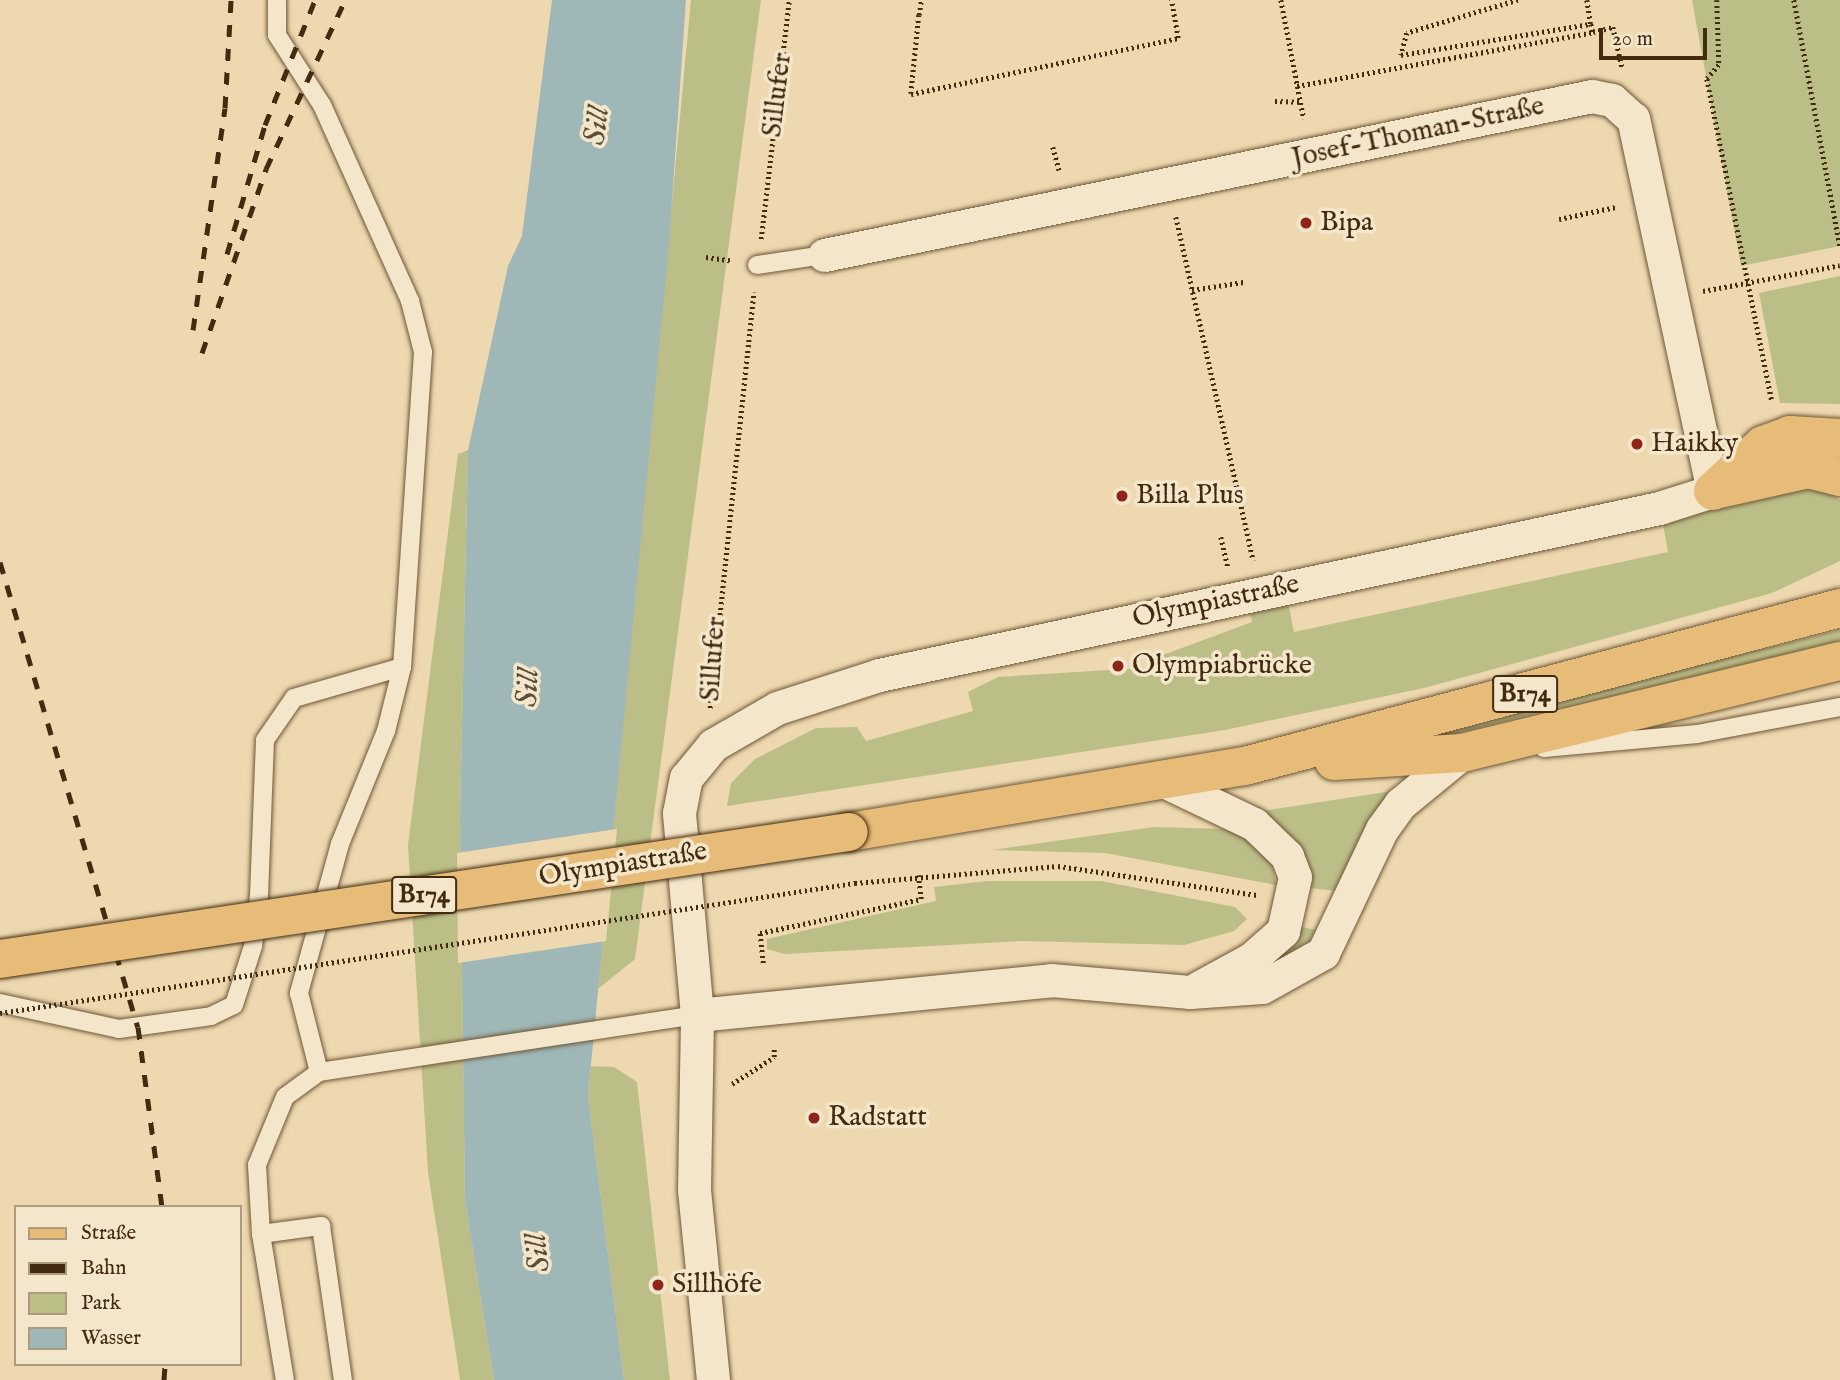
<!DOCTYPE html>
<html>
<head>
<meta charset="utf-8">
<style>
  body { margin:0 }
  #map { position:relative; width:1840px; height:1380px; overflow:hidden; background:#eed8af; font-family:"IM FELL English",serif }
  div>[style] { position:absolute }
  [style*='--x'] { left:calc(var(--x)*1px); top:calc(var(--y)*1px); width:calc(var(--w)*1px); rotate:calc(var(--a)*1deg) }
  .green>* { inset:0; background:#bcbe88 }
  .water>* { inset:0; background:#9fb7b7 }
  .pier>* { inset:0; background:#eed8af }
  .path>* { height:4.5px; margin-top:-2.25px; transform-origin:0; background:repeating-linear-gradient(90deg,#422b0f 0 2px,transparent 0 5.5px) }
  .roads { filter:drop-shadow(0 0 2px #6d5637) drop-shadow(0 0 2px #6d5637) }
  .lane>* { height:18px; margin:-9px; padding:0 9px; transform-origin:9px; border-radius:9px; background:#f4e6cb }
  .street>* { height:33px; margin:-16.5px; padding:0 16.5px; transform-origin:16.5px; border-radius:16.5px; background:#f4e6cb }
  .primary>* { height:38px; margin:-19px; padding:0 19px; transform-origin:19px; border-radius:19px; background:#e7bc78 }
  .rail>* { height:5px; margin-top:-2.5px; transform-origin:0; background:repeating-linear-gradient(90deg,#422b0f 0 12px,transparent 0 24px) }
  .path-bridge>* { height:4.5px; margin-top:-2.25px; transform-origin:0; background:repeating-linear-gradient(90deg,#422b0f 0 2px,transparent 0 5.5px) }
  .bridges { filter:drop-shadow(0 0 2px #422b0f) drop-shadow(0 0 2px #422b0f) }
  .primary-bridge>* { height:38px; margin:-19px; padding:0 19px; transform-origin:19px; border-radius:19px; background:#e7bc78 }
  .dots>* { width:19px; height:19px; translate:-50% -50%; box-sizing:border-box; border:4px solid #f4e6cb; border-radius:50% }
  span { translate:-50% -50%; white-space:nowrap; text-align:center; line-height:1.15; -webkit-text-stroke:7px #f4e6cb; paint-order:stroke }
  .shield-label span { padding:2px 5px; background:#f4e6cb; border:2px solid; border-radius:5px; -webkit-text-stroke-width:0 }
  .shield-label { font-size:26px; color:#422b0f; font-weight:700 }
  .street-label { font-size:28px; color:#422b0f }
  .poi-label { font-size:28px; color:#422b0f }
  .left { translate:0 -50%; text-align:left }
  .water-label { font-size:30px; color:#594e39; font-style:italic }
  .legend { position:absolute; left:14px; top:1205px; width:228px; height:161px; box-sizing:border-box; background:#f4e6cb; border:2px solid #ad9b80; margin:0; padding:9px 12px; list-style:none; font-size:21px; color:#422b0f }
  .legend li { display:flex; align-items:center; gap:14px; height:35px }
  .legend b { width:35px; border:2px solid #ad9b80 }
  .scale { position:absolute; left:1599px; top:28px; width:108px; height:32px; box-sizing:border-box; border:4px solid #422b0f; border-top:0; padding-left:9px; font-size:21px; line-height:24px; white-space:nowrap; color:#422b0f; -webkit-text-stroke:5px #f4e6cb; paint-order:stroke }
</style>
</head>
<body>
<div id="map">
  <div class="green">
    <div style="clip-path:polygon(691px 0,761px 0,635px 959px,598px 989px)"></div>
    <div style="clip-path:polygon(1692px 0,1840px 0,1840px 246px,1741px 266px)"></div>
    <div style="clip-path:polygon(1840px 276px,1840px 404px,1780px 403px,1759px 293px)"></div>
    <div style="clip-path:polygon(468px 450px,460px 818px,465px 1201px,494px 1380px,460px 1380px,428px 1172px,408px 845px,458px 454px)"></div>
    <div style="clip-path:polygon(1783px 486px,1824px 488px,1840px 500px,1840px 561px,1772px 593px,1424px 688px,1225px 730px,727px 806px,731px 783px,755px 759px,816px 728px,857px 727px,866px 741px,973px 711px,968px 692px,998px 677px,1157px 667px,1155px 658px,1252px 622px,1250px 612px,1288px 603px,1294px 632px,1668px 552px,1663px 524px)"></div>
    <div style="clip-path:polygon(1840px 630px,1840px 641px,1815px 648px,1449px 735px,1403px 737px)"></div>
    <div style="clip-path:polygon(1392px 791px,1337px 891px,1309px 888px,1262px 811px)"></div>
    <div style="clip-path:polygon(1154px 827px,1227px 829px,1248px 839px,1272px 864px,1276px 885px,1105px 853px,992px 850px)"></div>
    <div style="clip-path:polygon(987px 881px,1101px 881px,1235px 907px,1247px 919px,1234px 931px,1184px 945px,1021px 941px,784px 954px,767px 949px,767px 939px,936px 901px,934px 887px)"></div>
    <div style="clip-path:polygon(1302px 927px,1316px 930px,1305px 948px,1274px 963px)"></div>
    <div style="clip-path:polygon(591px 1066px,614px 1067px,637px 1082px,670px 1380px,624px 1380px,588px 1096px)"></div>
  </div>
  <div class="water">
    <div style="clip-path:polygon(552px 0,686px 0,669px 244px,588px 1096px,624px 1380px,494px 1380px,465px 1201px,460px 818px,468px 450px,508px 266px,522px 236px)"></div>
  </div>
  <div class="pier">
    <div style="clip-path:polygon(617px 829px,606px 941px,458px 963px,457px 853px)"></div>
  </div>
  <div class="path">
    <div style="--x:1281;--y:0;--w:121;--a:79.1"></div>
    <div style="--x:1518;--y:0;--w:116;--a:163.4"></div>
    <div style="--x:1407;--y:33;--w:23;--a:105"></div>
    <div style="--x:1401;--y:55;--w:193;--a:-9.3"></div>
    <div style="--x:1591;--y:24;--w:8;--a:76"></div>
    <div style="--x:1593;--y:32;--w:21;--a:-14"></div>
    <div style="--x:1613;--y:27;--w:41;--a:77.3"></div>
    <div style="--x:1587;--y:0;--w:24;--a:81"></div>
    <div style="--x:1717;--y:0;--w:65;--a:88.2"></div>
    <div style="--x:1719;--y:65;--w:18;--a:131"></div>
    <div style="--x:1707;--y:79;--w:328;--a:78.6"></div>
    <div style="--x:1794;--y:0;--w:250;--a:79.4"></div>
    <div style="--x:919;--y:15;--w:79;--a:95.8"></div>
    <div style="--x:911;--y:94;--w:273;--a:-11.8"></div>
    <div style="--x:1178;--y:38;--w:39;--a:-100"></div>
    <div style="--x:919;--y:15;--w:15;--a:-82"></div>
    <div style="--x:1297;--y:86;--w:301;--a:-10.3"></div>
    <div style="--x:1275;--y:101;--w:25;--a:2"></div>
    <div style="--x:1053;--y:147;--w:24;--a:75"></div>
    <div style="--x:1176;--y:217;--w:352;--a:77.3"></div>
    <div style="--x:1559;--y:219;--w:58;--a:-11.9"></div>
    <div style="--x:761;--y:239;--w:241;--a:-83.3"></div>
    <div style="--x:706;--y:257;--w:27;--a:8"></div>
    <div style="--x:1192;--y:290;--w:52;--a:-8.9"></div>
    <div style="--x:1703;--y:291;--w:139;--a:-10.7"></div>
    <div style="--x:1221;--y:537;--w:31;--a:77"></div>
    <div style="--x:710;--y:708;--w:418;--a:-84"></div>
    <div style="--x:855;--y:883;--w:204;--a:-4.8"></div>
    <div style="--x:1058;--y:866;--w:201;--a:8.3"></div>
    <div style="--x:763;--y:963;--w:30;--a:-96"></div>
    <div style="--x:760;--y:933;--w:165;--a:-11.9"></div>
    <div style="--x:921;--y:899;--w:24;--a:-97"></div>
    <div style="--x:732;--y:1084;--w:50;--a:-32.7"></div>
    <div style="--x:774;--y:1057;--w:8;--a:-90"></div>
  </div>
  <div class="roads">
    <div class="lane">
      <div style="--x:277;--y:0;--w:35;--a:90"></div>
      <div style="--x:277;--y:35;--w:83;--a:57.3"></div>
      <div style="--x:322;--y:105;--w:215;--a:65.8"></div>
      <div style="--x:410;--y:301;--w:53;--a:75.7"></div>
      <div style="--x:423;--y:352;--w:316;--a:93.8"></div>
      <div style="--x:402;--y:667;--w:66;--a:104"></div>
      <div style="--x:386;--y:731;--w:122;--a:112.2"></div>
      <div style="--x:340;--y:844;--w:155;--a:105.4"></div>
      <div style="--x:299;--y:993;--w:81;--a:75.8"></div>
      <div style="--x:319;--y:1072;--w:42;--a:143.7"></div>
      <div style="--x:285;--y:1097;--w:74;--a:112.4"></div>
      <div style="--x:257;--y:1165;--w:69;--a:86.7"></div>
      <div style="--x:261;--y:1234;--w:148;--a:80.7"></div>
      <div style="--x:757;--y:265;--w:68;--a:-8.5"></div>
      <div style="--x:1544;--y:748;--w:154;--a:-5.2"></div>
      <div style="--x:1697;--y:734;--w:146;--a:-10.7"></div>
      <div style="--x:0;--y:1003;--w:122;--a:12.3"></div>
      <div style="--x:119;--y:1029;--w:93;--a:-8"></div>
      <div style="--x:211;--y:1016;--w:25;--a:-26"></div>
      <div style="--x:234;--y:1005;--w:62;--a:-72.1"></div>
      <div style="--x:253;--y:946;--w:50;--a:-83.2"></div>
      <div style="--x:259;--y:896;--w:156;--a:-87.8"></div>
      <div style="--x:265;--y:740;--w:51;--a:-55.4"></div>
      <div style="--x:294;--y:698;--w:112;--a:-16"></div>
      <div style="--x:319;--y:1072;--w:382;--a:-8.6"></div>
      <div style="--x:261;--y:1234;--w:61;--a:-7.6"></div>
      <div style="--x:321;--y:1226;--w:156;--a:81.9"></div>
    </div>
    <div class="street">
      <div style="--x:1162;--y:780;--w:102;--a:25.6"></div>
      <div style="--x:1254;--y:824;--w:46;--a:44.1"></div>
      <div style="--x:1287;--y:856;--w:22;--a:69"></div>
      <div style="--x:1295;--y:877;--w:55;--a:102.5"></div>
      <div style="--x:1283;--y:931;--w:43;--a:138.8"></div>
      <div style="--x:1251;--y:959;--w:60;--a:151.3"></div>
      <div style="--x:697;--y:1015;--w:356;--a:-5.6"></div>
      <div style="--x:1051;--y:980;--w:140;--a:4.9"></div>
      <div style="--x:1190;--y:992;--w:72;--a:-4"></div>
      <div style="--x:1262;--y:987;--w:70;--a:-29.1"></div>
      <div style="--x:1323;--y:953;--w:137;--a:-64.6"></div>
      <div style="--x:1382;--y:829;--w:31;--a:-54"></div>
      <div style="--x:1400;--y:804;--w:80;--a:-39.4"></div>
      <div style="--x:713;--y:1380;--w:191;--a:-95.7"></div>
      <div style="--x:694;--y:1190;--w:175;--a:-89"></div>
      <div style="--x:697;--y:1015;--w:203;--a:-95.1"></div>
      <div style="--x:679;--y:813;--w:36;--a:-79"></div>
      <div style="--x:686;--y:778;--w:43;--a:-50.7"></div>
      <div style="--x:713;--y:745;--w:74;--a:-30"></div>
      <div style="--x:777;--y:708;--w:107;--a:-17.9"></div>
      <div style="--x:879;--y:675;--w:798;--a:-12.08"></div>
      <div style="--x:1659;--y:508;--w:57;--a:-17.5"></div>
      <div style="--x:1713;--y:491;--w:381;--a:-102.1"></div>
      <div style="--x:1633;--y:119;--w:28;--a:-138"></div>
      <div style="--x:1612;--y:100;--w:20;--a:-169"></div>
      <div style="--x:1592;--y:96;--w:784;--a:168.3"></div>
    </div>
    <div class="primary">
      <div style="--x:1715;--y:490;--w:95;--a:-12.7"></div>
      <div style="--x:1808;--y:469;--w:33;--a:14"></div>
      <div style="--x:1713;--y:491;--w:68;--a:-42.6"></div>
      <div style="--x:1763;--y:445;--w:29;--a:-20"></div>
      <div style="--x:1790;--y:435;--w:50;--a:3.4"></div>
      <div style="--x:1334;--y:761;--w:128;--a:-3.6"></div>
      <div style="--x:1462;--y:753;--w:389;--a:-13.7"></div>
      <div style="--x:849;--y:832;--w:401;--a:-9.5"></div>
      <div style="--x:1245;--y:766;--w:616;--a:-14.87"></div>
    </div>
  </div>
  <div class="rail">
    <div style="--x:227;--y:254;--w:134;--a:-73.6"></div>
    <div style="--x:265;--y:125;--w:135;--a:-68.2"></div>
    <div style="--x:193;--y:330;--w:224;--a:-81.8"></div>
    <div style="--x:225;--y:108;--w:108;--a:-86.8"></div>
    <div style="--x:202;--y:353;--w:195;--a:-70.8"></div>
    <div style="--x:266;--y:169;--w:187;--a:-64.9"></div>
    <div style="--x:0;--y:562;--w:485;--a:73.5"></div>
    <div style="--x:138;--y:1027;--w:182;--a:82.4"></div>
    <div style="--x:164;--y:1380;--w:16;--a:-86"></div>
  </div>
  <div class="path-bridge">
    <div style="--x:0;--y:1013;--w:865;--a:-8.65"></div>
  </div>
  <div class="bridges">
    <div class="primary-bridge">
      <div style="--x:0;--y:959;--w:858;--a:-8.51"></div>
    </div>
  </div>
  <div class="dots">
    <div style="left:1306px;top:223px;background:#8f2418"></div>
    <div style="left:1637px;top:444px;background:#8f2418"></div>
    <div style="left:1122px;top:496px;background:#8f2418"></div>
    <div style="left:1118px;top:666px;background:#8f2418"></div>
    <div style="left:814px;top:1118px;background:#8f2418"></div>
    <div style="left:658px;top:1285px;background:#8f2418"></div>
  </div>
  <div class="shield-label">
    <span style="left:1525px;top:694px">B174</span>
    <span style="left:424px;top:895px">B174</span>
  </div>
  <div class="street-label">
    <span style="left:778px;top:95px;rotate:-83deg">Sillufer</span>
    <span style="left:1418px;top:133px;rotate:-12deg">Josef-Thoman-Straße</span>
    <span style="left:1216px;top:602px;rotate:-12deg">Olympiastraße</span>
    <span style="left:714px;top:659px;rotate:-86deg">Sillufer</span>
    <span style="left:623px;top:865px;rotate:-9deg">Olympiastraße</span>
  </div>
  <div class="poi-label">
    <span class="left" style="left:1320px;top:223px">Bipa</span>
    <span class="left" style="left:1651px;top:444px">Haikky</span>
    <span class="left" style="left:1136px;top:496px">Billa Plus</span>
    <span class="left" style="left:1132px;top:666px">Olympiabrücke</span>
    <span class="left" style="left:828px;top:1118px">Radstatt</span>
    <span class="left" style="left:672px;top:1285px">Sillhöfe</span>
  </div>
  <div class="water-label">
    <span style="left:598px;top:126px;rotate:-83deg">Sill</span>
    <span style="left:529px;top:688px;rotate:-87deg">Sill</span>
    <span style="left:539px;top:1253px;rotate:-97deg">Sill</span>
  </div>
  <ul class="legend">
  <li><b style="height:9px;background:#e7bc78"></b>Straße</li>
  <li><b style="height:9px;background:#422b0f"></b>Bahn</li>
  <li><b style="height:19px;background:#bcbe88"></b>Park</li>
  <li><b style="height:19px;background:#9fb7b7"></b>Wasser</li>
  </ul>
  <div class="scale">20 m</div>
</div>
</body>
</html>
